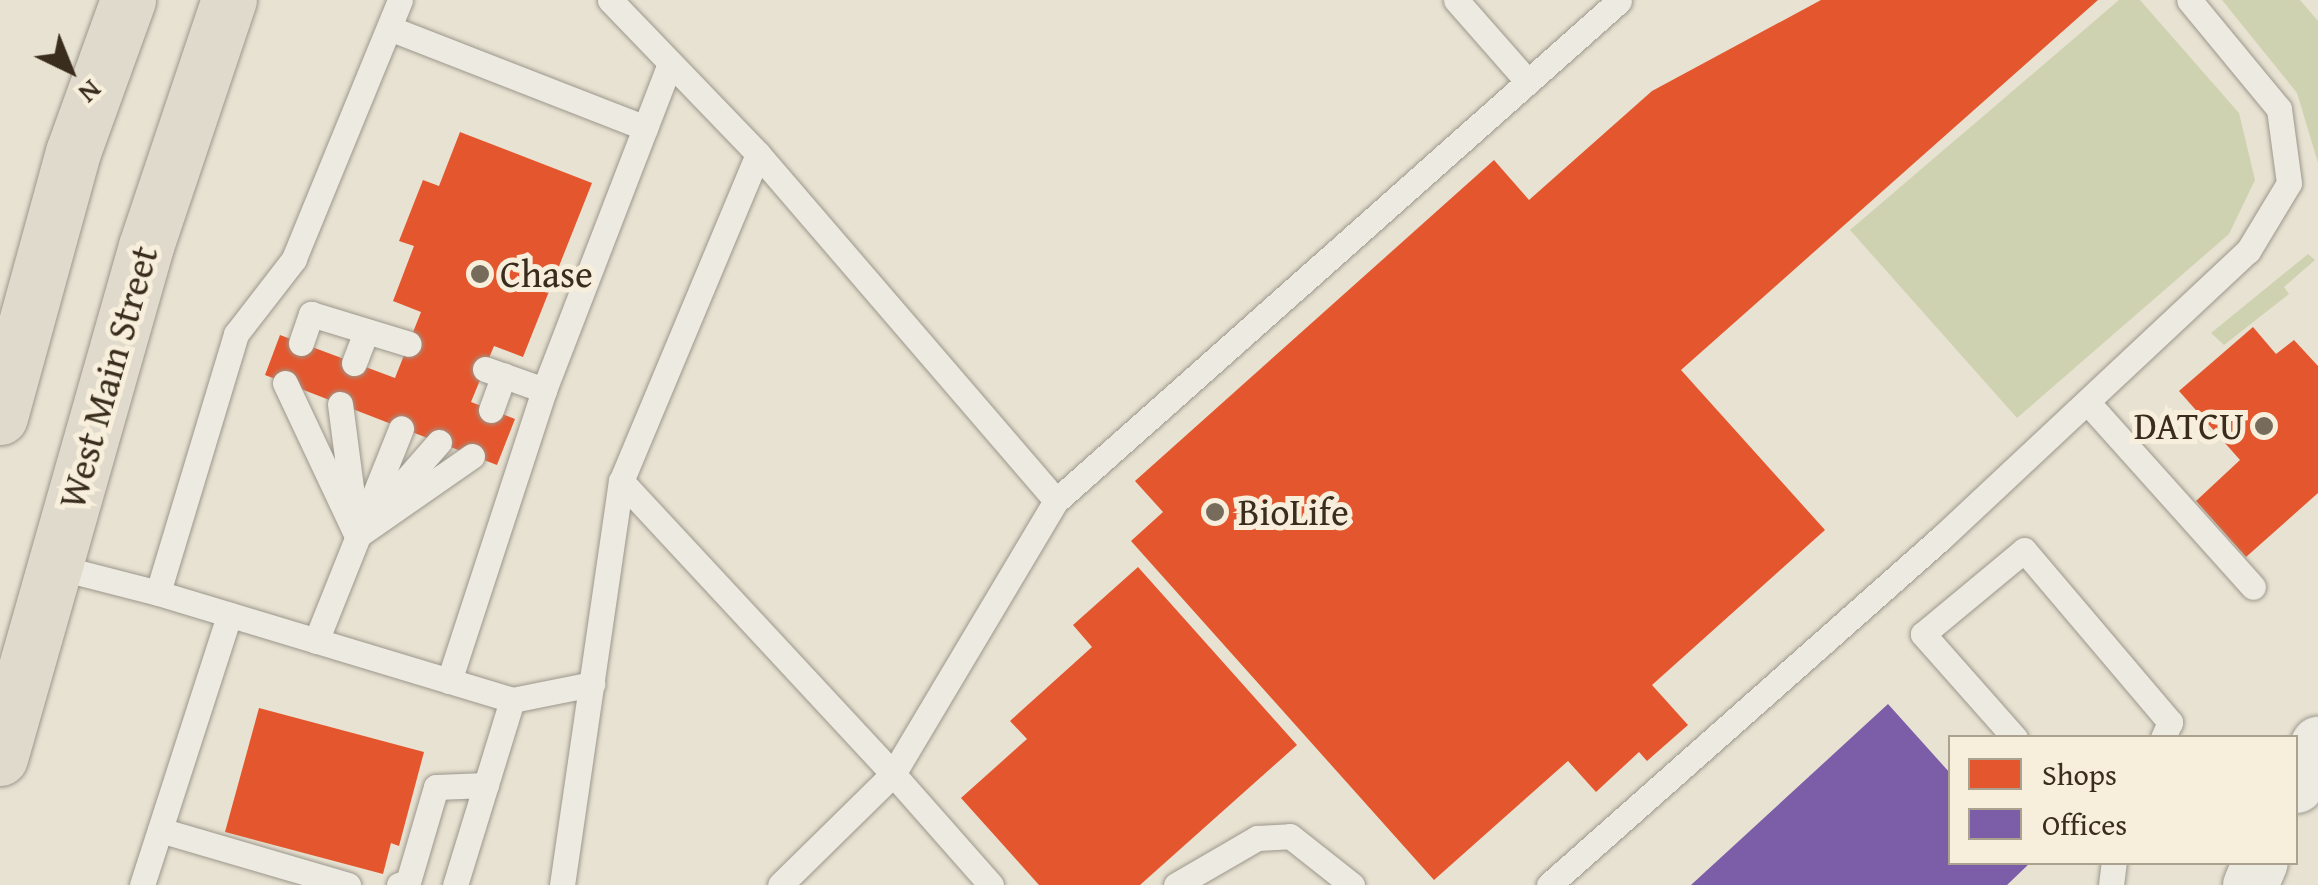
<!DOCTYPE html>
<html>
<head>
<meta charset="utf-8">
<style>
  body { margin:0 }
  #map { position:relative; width:2318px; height:885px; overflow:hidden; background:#e8e2d2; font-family:"Gentium Book Plus",serif }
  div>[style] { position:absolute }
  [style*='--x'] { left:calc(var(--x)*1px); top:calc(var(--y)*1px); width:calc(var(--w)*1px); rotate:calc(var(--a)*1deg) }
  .green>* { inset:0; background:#cfd2b0 }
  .shops>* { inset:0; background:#e4572e }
  .offices>* { inset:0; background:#7b5ea7 }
  .roads { filter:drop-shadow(0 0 2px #9c978c) drop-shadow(0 0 2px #9c978c) }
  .lane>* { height:25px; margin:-12.5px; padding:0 12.5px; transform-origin:12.5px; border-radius:12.5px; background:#edeae1 }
  .secondary>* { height:55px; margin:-27.5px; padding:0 27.5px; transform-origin:27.5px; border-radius:27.5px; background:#edeae1 }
  .primary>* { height:55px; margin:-27.5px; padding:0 27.5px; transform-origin:27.5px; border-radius:27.5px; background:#e0dacc }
  .dots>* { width:28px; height:28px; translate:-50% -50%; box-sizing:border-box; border:5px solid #f7efdb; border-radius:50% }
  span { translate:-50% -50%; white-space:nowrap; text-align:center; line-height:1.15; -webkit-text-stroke:10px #f7efdb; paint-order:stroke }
  .poi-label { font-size:38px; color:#3a2d1d }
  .left { translate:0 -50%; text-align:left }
  .right { translate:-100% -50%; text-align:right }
  .street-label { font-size:38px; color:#3a2d1d }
  .legend { position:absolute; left:1948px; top:735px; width:350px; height:130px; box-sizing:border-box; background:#f7efdb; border:2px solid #aba18f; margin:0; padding:12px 18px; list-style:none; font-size:30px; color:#3a2d1d }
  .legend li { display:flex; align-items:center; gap:20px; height:50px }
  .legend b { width:50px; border:2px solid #aba18f }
  .north { position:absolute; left:20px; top:20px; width:100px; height:100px; -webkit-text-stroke:8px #f7efdb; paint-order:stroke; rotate:137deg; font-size:28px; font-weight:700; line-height:40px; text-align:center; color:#3a2d1d }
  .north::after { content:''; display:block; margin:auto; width:35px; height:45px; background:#3a2d1d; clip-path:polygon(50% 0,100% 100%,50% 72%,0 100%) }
</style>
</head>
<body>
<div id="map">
  <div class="green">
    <div style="clip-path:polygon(2119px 0,2140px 0,2239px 113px,2255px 180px,2229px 234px,2017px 418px,1850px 230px)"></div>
    <div style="clip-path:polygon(2222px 0,2300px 0,2318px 21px,2318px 163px,2297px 93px)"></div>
    <div style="clip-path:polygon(2308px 254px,2315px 260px,2284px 287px,2289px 294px,2224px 345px,2211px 333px)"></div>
  </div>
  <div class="shops">
    <div style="clip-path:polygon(1821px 0,2098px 0,1681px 370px,1825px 530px,1652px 685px,1688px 725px,1647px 761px,1639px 752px,1596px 792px,1568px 761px,1434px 880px,1131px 541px,1163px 512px,1135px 481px,1494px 160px,1529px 200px,1652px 91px)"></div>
    <div style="clip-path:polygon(460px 132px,592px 183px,523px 357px,494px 346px,471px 402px,515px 419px,497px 465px,265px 375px,280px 335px,395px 378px,421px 312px,393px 301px,414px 246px,399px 241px,423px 180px,439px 186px)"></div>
    <div style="clip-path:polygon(2253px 327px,2276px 354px,2294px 340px,2318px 366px,2318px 493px,2246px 557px,2196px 501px,2240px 460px,2179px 391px)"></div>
    <div style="clip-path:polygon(1138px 567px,1297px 745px,1140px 885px,1039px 885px,961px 798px,1027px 739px,1010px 721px,1092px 647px,1073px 625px)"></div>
    <div style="clip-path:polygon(259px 708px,424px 752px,399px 846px,391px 843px,383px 874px,225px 832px)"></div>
  </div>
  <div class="offices">
    <div style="clip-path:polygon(1888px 704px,1950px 773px,1950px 862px,2031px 862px,2007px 885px,1691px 885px)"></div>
  </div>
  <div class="roads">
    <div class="lane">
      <div style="--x:400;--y:0;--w:280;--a:112.3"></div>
      <div style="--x:294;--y:259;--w:95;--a:127.7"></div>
      <div style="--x:236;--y:334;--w:270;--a:106.8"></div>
      <div style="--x:158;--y:593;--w:370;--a:16.8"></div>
      <div style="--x:512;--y:700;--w:194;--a:107.1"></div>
      <div style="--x:610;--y:0;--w:214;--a:46.1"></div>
      <div style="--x:758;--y:154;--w:355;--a:112.7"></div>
      <div style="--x:621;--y:481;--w:400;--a:47.1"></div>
      <div style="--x:893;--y:774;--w:158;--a:135.5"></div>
      <div style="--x:1456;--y:0;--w:109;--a:48.7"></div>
      <div style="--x:389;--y:28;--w:275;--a:21.3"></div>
      <div style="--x:758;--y:154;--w:457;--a:49.3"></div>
      <div style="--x:301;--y:343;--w:31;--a:-71"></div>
      <div style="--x:311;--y:314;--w:102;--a:17"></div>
      <div style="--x:354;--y:363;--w:33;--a:-69"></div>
      <div style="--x:485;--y:369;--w:63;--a:19.6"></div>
      <div style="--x:544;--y:390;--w:350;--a:-68.9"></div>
      <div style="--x:285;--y:383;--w:169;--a:64.8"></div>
      <div style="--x:2088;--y:403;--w:247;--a:48.1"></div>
      <div style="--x:340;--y:404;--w:108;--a:82.5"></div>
      <div style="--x:491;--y:410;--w:37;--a:-70"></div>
      <div style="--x:383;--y:506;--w:85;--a:-48.8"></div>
      <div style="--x:357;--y:536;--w:140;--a:-34.8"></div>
      <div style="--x:53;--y:566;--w:108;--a:14.4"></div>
      <div style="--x:316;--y:641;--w:229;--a:-68.2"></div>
      <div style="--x:449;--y:681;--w:306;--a:-71.9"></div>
      <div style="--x:512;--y:700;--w:82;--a:-11.3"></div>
      <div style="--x:2015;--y:738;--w:139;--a:-131.5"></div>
      <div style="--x:1923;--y:634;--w:131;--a:-39.7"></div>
      <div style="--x:2024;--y:550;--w:226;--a:49.7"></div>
      <div style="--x:2170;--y:722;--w:17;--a:114"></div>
      <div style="--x:160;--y:830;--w:196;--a:16.3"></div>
      <div style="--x:142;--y:885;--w:284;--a:-72.1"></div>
      <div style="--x:399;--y:885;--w:9;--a:-18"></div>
      <div style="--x:408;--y:882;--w:99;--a:-73.6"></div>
      <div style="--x:436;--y:787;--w:50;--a:-2.3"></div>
      <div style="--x:562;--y:885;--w:408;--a:-81.7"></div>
      <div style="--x:991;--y:885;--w:148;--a:-131.4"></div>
      <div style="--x:893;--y:774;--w:318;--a:-59.2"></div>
      <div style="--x:1056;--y:501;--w:753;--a:-41.61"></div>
      <div style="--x:1176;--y:885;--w:94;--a:-30.1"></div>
      <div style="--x:1257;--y:838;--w:33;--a:-3"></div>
      <div style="--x:1290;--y:836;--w:79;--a:38.3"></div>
      <div style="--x:1549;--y:885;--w:525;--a:-41.52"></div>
      <div style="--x:1942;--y:537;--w:419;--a:-43.1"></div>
      <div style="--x:2248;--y:251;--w:79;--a:-58.9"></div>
      <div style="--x:2289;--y:183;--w:75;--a:-97.7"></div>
      <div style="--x:2279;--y:109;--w:141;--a:-129.5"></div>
      <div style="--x:2111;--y:885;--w:23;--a:-83"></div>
    </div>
    <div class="secondary">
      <div style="--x:2296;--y:785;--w:47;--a:-61.8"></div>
      <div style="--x:2250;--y:885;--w:25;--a:-67"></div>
    </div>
    <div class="primary">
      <div style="--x:0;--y:417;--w:275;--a:-74.6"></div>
      <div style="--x:73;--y:152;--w:162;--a:-70.1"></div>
      <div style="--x:0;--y:758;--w:532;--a:-74.08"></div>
      <div style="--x:146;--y:246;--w:260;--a:-71.4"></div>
    </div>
  </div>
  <div class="dots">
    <div style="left:480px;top:274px;background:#776c5c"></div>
    <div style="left:2264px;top:426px;background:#776c5c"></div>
    <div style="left:1215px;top:512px;background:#776c5c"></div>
  </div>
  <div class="poi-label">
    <span class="left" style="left:500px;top:274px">Chase</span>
    <span class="right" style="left:2244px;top:426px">DATCU</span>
    <span class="left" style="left:1238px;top:512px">BioLife</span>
  </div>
  <div class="street-label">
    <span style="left:108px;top:377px;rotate:-74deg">West Main Street</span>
  </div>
  <ul class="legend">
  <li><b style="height:28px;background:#e4572e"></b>Shops</li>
  <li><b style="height:28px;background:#7b5ea7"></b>Offices</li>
  </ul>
  <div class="north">N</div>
</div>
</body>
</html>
